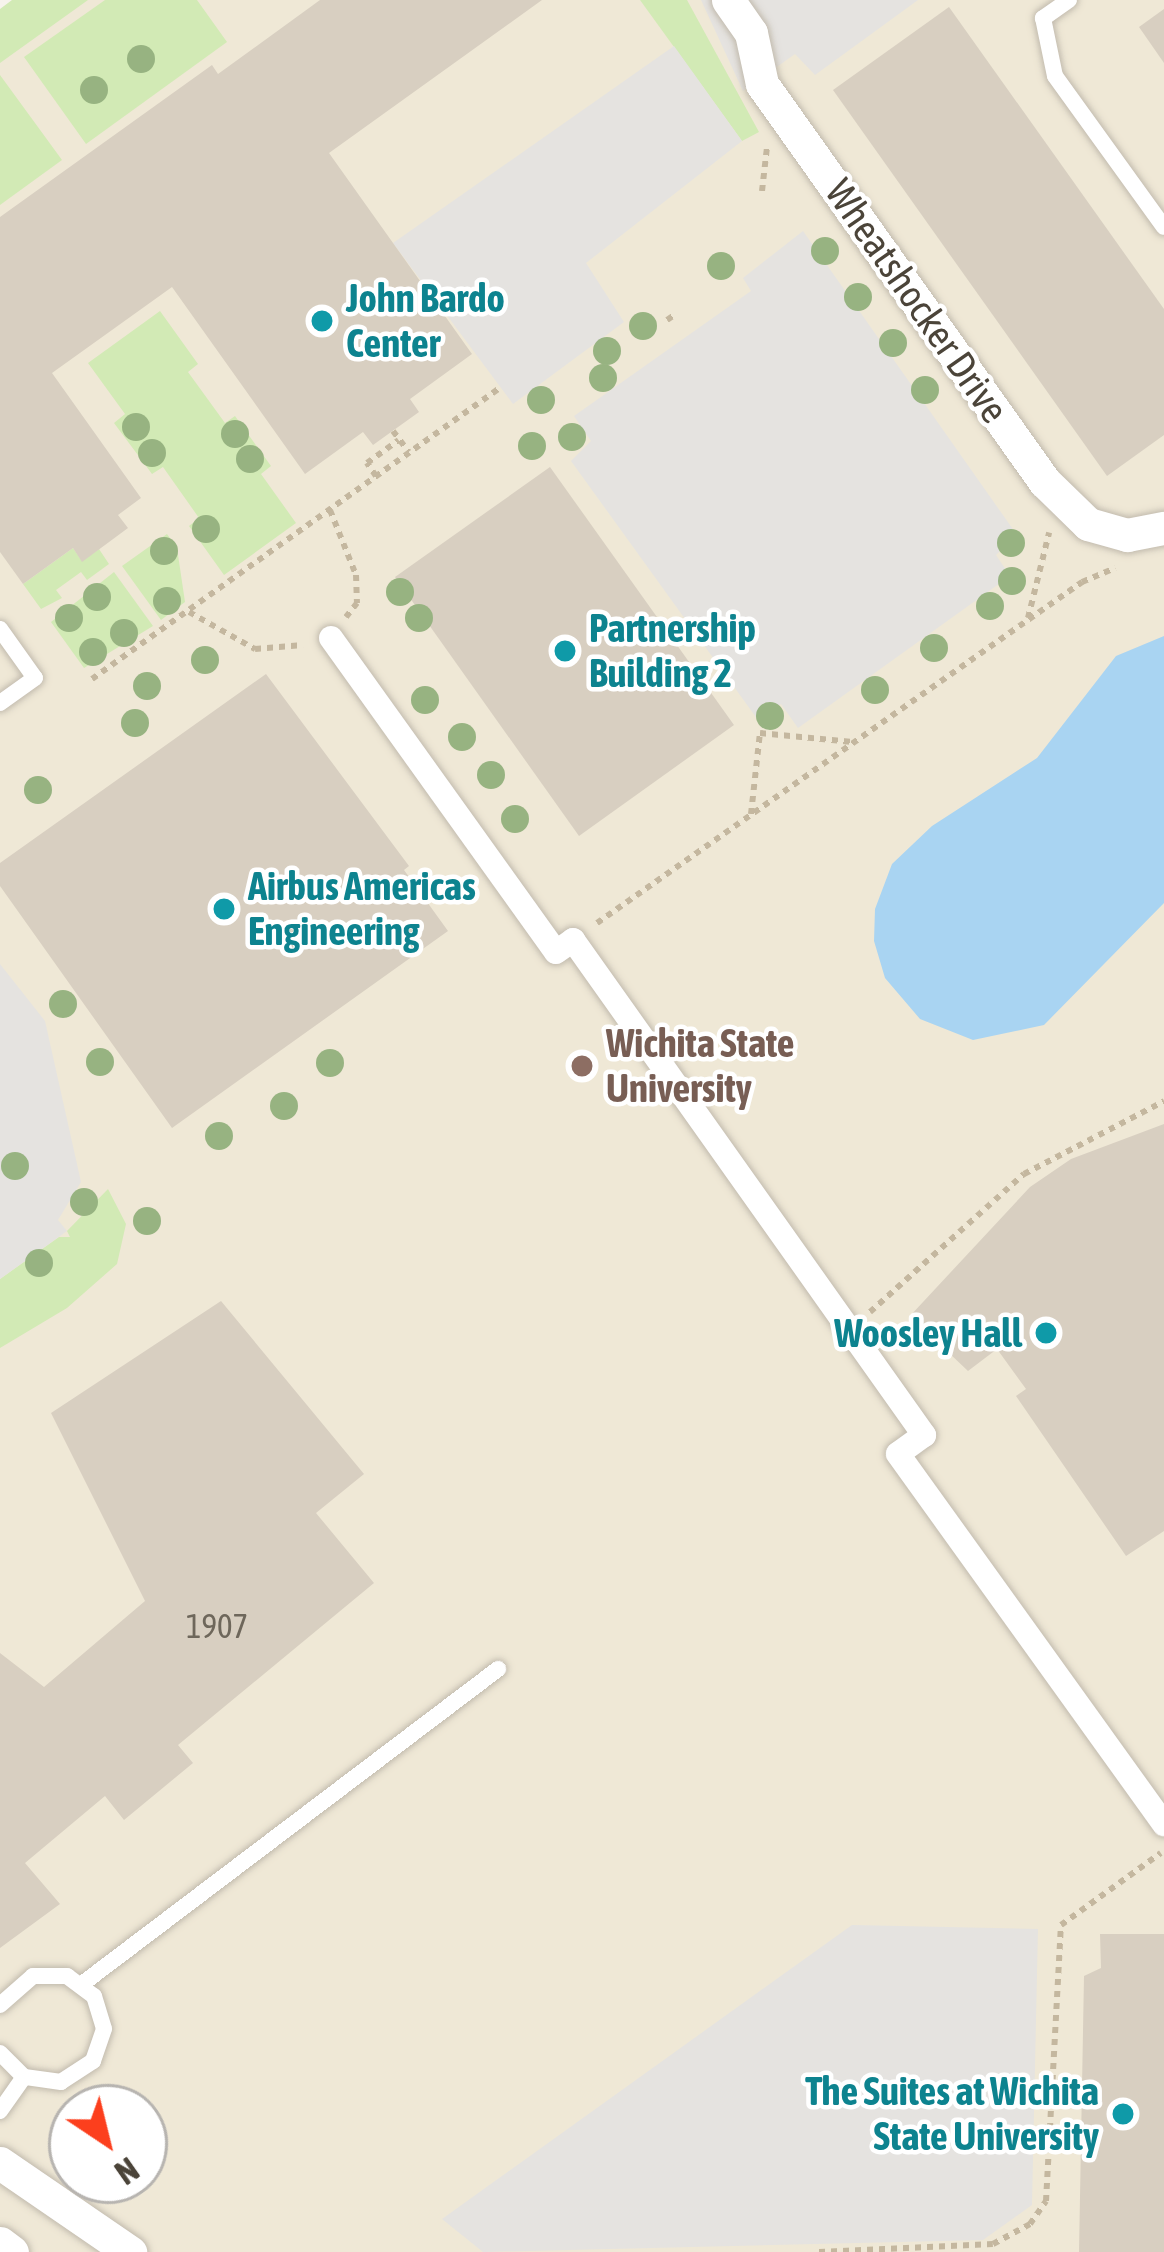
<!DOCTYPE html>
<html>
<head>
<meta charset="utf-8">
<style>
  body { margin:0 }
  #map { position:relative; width:1164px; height:2252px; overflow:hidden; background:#f6f3ec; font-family:"Asap Condensed",sans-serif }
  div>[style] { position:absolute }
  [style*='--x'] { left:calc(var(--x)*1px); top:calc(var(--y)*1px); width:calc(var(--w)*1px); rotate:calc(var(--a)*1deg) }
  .education>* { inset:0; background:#efe8d6 }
  .green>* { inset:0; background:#d2eab5 }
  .parking>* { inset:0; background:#e5e3e0 }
  .water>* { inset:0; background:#a9d4f2 }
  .building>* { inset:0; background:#d8cfc1 }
  .path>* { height:6px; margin-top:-3px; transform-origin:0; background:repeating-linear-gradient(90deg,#c4b79f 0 6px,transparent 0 12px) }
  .roads { filter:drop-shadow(0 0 3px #c2bbae) drop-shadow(0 0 3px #c2bbae) }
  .service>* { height:16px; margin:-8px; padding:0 8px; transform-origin:8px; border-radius:8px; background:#fff }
  .pedestrian>* { height:24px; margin:-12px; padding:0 12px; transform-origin:12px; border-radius:12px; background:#fff }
  .minor>* { height:33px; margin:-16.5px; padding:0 16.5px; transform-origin:16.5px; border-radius:16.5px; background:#fff }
  .trees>* { width:28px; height:28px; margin:-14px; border-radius:50%; background:#97b381 }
  .dots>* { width:33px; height:33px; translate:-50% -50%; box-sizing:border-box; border:6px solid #fff; border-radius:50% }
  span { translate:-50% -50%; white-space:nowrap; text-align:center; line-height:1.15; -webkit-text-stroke:9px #fff; paint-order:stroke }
  .number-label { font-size:33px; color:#6e675b }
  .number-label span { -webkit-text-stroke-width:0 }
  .culture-label { font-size:39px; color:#0d838f; font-weight:700 }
  .left { translate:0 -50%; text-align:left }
  .right { translate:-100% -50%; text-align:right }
  .street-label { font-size:39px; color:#4b4439 }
  .education-label { font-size:39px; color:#785e54; font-weight:700 }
  .north { position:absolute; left:48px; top:2084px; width:120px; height:120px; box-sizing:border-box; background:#fff; border:3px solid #b7b4b0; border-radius:50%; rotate:145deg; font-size:33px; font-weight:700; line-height:48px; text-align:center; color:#4b4439 }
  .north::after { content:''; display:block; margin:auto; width:42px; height:54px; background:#fc3f1d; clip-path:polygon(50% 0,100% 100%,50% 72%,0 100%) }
</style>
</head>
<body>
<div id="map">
  <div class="education">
    <div style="clip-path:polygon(evenodd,35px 0,1164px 0,1164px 2252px,0 2252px,0 24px,35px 0,72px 2108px,144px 2108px,144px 2180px,72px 2180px,72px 2108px)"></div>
  </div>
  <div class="green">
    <div style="clip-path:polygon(12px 0,88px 0,0 63px,0 9px)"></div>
    <div style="clip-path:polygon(105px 0,197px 0,227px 42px,86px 144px,24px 57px)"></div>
    <div style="clip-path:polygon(640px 0,687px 0,759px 132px,742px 141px)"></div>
    <div style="clip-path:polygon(0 75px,62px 160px,0 205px)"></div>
    <div style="clip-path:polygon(160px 311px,198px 364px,188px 372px,225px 423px,235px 416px,271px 466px,261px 474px,296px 523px,224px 575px,189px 526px,199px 518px,163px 467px,152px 474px,114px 423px,125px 414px,88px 363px)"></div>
    <div style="clip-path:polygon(167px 534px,177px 548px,185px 602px,161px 620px,122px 566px)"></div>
    <div style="clip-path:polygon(73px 548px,82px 561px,99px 549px,109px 564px,87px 580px,81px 572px,56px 590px,62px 598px,41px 609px,23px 584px)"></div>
    <div style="clip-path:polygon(114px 572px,153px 626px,84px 668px,51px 622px)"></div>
    <div style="clip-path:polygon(108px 1189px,126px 1224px,117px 1264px,67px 1308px,0 1348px,0 1279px,59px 1237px,70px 1237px,67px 1231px)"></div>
  </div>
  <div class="parking">
    <div style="clip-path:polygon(701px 0,918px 0,815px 75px,795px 54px,743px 91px)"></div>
    <div style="clip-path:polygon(674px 46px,742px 141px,586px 263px,624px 322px,513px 404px,393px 243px)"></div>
    <div style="clip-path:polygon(803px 231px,1017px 535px,996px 555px,1010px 576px,798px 728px,781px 704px,758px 720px,571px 461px,591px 441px,574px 416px,751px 291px,743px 278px)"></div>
    <div style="clip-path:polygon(0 964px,45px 1021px,81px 1182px,58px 1220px,67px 1231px,0 1279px)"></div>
    <div style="clip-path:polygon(852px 1925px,1038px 1929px,1032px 2205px,983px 2240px,483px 2252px,442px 2219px)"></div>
  </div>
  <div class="water">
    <div style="clip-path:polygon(1164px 636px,1164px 903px,1044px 1025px,973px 1040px,920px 1019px,885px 978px,874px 941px,875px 909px,892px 864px,932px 826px,1037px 758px,1116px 656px)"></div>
  </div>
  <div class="building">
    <div style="clip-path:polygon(320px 0,542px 0,329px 153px,472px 354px,410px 399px,419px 412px,373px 445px,363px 432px,305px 474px,172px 287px,52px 373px,141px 498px,118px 515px,128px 528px,82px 562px,73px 548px,23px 584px,0 552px,0 217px,212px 65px,218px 74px)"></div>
    <div style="clip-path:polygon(949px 7px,1164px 309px,1164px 435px,1107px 476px,833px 90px)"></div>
    <div style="clip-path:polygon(1164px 9px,1164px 63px,1139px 27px)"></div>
    <div style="clip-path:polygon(550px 467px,734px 725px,579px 836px,395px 577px)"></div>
    <div style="clip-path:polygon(266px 674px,409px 866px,404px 870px,448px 931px,172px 1128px,0 886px,0 863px)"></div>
    <div style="clip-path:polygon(1164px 1124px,1164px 1531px,1126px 1556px,1016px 1396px,1026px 1389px,997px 1349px,968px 1371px,910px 1316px,1030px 1187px,1071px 1159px)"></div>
    <div style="clip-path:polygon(221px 1301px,364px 1474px,316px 1513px,374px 1583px,178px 1745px,193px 1763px,124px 1820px,105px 1796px,25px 1863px,60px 1904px,0 1948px,0 1653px,44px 1687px,145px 1601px,51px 1413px)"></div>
    <div style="clip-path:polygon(1100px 1934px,1164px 1934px,1164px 2252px,1079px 2252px,1084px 1976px,1101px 1968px)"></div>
  </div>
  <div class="path">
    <div style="--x:762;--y:191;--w:44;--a:-83.5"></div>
    <div style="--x:667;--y:320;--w:11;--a:-34"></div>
    <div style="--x:393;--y:431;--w:26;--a:53"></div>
    <div style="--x:376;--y:476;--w:16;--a:-125"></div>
    <div style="--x:367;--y:463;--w:39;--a:-36"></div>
    <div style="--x:330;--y:510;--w:70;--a:68.2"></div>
    <div style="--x:356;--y:575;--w:28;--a:88"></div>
    <div style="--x:357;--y:603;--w:18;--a:128"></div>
    <div style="--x:189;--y:612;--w:76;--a:29.3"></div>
    <div style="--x:255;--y:649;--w:48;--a:-4.8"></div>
    <div style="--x:1028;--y:618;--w:88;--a:-76.1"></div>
    <div style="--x:92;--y:679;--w:503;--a:-35.52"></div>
    <div style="--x:751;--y:814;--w:81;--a:-83.7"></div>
    <div style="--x:760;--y:733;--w:93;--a:5.5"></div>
    <div style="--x:597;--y:923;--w:593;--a:-35.11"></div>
    <div style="--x:1082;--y:582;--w:36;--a:-23"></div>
    <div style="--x:870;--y:1312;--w:207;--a:-41.9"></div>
    <div style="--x:1024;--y:1174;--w:158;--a:-27.5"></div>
    <div style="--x:819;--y:2252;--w:174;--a:-2.6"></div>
    <div style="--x:993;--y:2244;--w:42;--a:-28.4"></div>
    <div style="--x:1030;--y:2224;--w:28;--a:-55"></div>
    <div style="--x:1046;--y:2201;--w:276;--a:-86.9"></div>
    <div style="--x:1061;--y:1925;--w:123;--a:-35.8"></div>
  </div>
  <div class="roads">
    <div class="service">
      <div style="--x:1069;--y:0;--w:32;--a:145"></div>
      <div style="--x:1043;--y:18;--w:59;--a:78.3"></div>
      <div style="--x:1055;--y:76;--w:186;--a:54.2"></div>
      <div style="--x:0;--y:629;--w:60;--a:54.5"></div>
      <div style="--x:35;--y:678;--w:43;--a:144.5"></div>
      <div style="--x:82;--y:1984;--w:522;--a:-37.13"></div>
      <div style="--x:0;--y:2005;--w:44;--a:-41.3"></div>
      <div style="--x:33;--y:1976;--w:34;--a:0"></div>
      <div style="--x:67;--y:1976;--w:34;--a:37"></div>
      <div style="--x:94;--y:1996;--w:34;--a:73"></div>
      <div style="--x:104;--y:2029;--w:34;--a:109"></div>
      <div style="--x:93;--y:2061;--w:38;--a:147"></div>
      <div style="--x:61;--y:2082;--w:37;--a:-172"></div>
      <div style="--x:24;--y:2077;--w:34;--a:-135"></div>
      <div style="--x:0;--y:2111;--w:42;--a:-54.8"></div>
    </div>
    <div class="pedestrian">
      <div style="--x:331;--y:638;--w:386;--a:54.4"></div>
      <div style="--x:556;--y:952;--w:21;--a:-35"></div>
      <div style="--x:573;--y:940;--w:607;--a:54.66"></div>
      <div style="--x:924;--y:1435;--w:32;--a:144"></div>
      <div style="--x:898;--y:1454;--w:456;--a:54.3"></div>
    </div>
    <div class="minor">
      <div style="--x:728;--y:0;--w:40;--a:55.1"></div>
      <div style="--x:751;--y:33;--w:52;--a:77.8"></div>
      <div style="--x:762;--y:84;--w:488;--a:54.6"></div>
      <div style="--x:1045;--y:482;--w:60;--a:44.3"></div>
      <div style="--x:1088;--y:524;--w:41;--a:15.8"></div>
      <div style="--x:1127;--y:535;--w:38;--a:-11"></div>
      <div style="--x:0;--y:2163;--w:158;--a:34.4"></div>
      <div style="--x:0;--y:2243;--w:15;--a:37"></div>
    </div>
  </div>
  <div class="trees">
    <div style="left:141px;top:59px"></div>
    <div style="left:94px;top:90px"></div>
    <div style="left:825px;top:251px"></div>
    <div style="left:721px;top:266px"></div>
    <div style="left:858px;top:297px"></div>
    <div style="left:643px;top:326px"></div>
    <div style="left:893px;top:343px"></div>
    <div style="left:607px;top:351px"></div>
    <div style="left:603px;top:378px"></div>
    <div style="left:925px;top:390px"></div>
    <div style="left:541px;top:400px"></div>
    <div style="left:136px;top:427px"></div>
    <div style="left:235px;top:434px"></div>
    <div style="left:572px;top:437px"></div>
    <div style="left:532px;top:446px"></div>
    <div style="left:152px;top:453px"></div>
    <div style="left:250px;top:459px"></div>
    <div style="left:206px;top:529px"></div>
    <div style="left:1011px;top:543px"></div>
    <div style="left:164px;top:551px"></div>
    <div style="left:1012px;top:581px"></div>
    <div style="left:400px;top:592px"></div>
    <div style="left:97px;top:597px"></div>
    <div style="left:167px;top:601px"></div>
    <div style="left:990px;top:606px"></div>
    <div style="left:69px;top:618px"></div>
    <div style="left:419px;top:618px"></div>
    <div style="left:124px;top:633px"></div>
    <div style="left:934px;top:648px"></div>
    <div style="left:93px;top:652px"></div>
    <div style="left:205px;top:660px"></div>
    <div style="left:147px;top:686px"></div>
    <div style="left:875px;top:690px"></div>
    <div style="left:425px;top:700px"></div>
    <div style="left:770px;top:716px"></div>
    <div style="left:135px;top:723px"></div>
    <div style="left:462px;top:737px"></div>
    <div style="left:491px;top:775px"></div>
    <div style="left:38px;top:790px"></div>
    <div style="left:515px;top:819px"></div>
    <div style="left:63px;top:1004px"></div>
    <div style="left:100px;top:1062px"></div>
    <div style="left:330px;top:1063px"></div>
    <div style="left:284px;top:1106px"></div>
    <div style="left:219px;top:1136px"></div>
    <div style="left:15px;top:1166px"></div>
    <div style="left:84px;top:1202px"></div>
    <div style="left:147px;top:1221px"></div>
    <div style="left:39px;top:1263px"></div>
  </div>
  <div class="dots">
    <div style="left:322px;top:321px;background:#0f9aa8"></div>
    <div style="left:565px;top:651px;background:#0f9aa8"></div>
    <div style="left:224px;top:909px;background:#0f9aa8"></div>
    <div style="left:582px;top:1066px;background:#8d6e63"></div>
    <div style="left:1046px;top:1333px;background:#0f9aa8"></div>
    <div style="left:1123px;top:2114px;background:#0f9aa8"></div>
  </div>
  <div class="number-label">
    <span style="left:217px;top:1627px">1907</span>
  </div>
  <div class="culture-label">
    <span class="left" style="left:346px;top:321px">John Bardo<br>Center</span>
    <span class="left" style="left:589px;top:651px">Partnership<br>Building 2</span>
    <span class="left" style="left:248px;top:909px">Airbus Americas<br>Engineering</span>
    <span class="right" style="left:1022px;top:1333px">Woosley Hall</span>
    <span class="right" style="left:1099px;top:2114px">The Suites at Wichita<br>State University</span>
  </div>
  <div class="street-label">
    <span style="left:917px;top:301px;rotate:55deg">Wheatshocker Drive</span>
  </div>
  <div class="education-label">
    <span class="left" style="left:606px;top:1066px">Wichita State<br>University</span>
  </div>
  <div class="north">N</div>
</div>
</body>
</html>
